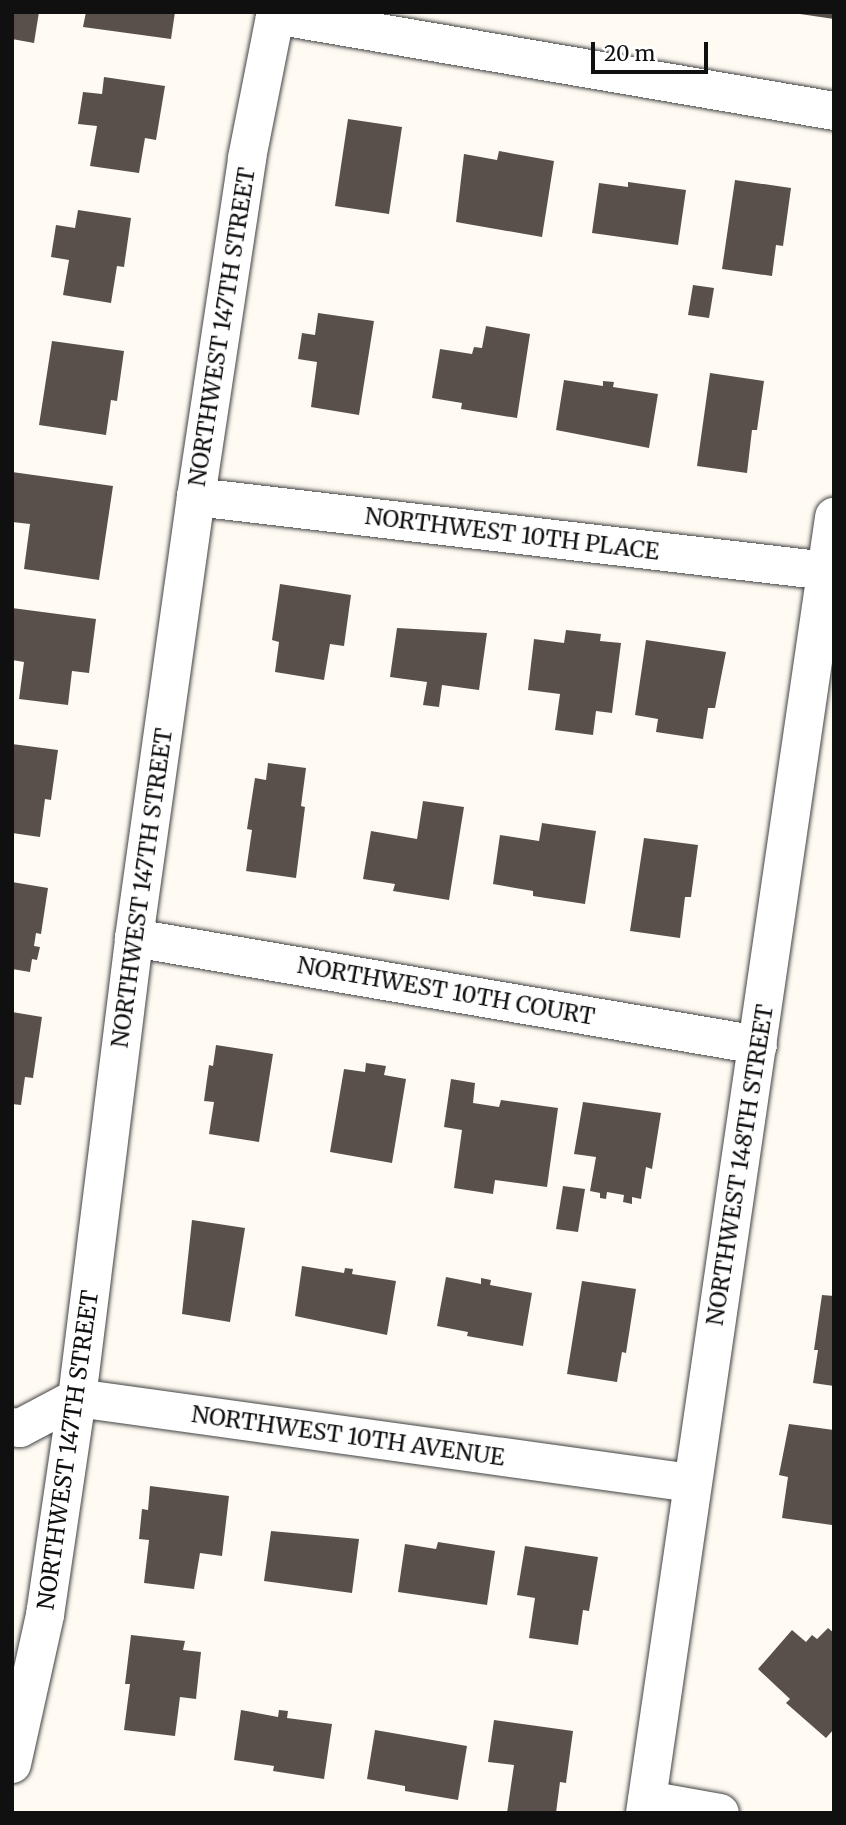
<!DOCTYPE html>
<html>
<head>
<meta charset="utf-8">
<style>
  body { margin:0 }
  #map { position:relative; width:846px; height:1825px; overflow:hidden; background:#fffbf3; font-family:Merriweather,serif }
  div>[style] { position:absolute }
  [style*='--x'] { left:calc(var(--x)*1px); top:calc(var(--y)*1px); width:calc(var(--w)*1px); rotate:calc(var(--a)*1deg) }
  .building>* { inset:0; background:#59504c }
  .roads { filter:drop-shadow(0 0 2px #434343) drop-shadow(0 0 2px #434343) }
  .minor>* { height:38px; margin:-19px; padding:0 19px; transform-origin:19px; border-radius:19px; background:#fff }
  span { translate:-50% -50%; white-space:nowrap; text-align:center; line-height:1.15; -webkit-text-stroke:7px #fff; paint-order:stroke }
  .street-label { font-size:23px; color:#101010 }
  .frame { position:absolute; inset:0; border:14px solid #101010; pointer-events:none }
  .scale { position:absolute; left:591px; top:42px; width:117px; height:32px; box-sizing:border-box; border:4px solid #101010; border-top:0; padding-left:9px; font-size:21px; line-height:24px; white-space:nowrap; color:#101010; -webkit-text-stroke:5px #fff; paint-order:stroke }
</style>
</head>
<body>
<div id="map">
  <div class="building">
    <div style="clip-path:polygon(12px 12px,39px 12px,34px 43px,12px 39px)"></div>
    <div style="clip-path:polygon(86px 12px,175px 12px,171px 39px,83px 27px)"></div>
    <div style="clip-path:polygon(800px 12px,834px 12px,834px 19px,800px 14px)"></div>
    <div style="clip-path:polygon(104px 77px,165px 86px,156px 140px,145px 138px,139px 173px,90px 166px,97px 126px,78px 124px,83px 92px,102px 94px)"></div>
    <div style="clip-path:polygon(348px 119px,402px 127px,389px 214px,335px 206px)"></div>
    <div style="clip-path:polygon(499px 151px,554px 161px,542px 237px,456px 222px,464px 154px,497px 160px)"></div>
    <div style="clip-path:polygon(735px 180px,791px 188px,783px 246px,776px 245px,772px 276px,722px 269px)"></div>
    <div style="clip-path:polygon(628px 182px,686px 190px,678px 245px,592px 233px,599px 183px,628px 187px)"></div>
    <div style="clip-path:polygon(78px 210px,131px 218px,124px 267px,117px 266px,111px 303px,63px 295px,69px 260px,51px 257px,56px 225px,75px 228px)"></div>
    <div style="clip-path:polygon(693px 285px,714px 288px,709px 318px,688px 315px)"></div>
    <div style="clip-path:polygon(318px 313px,374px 321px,359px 415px,311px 407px,317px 362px,298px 359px,302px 333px,315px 335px)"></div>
    <div style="clip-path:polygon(486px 326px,530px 334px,517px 418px,461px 409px,462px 403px,432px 398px,440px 349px,472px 354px,474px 347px,482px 348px)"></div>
    <div style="clip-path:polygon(52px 341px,124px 351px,117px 401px,111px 400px,106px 435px,39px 425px)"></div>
    <div style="clip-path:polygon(710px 373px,764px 381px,757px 430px,752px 430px,747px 473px,697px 466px)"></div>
    <div style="clip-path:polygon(564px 380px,603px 386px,603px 381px,614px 382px,613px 387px,658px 394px,649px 448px,556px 430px)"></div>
    <div style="clip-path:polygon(12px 472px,113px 486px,99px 580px,24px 569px,30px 524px,12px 522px)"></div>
    <div style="clip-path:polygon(280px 584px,351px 595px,344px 646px,330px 644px,324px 680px,275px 672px,279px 642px,272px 640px)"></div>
    <div style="clip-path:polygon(12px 608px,96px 619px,89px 673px,72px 671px,68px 705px,19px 699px,24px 662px,12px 660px)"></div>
    <div style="clip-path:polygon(397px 628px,487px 633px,479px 690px,442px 685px,439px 707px,423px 705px,427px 682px,390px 677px)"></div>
    <div style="clip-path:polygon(566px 630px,601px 634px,600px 641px,621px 643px,612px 713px,596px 711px,593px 735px,555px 730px,560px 694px,528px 690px,534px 639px,564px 643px)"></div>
    <div style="clip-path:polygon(646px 640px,726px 652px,715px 708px,708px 708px,703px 739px,656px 732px,658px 719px,635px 715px)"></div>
    <div style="clip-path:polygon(12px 744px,58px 750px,51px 800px,45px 799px,40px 837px,12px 833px)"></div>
    <div style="clip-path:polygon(268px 763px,306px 768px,301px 806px,305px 807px,296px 878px,246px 871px,252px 830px,247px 829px,255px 778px,266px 780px)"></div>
    <div style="clip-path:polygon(423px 801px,464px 807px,449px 900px,393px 891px,395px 884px,363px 879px,371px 831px,417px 839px)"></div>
    <div style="clip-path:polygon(542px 823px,596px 831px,585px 904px,533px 896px,533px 891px,493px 884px,500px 835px,539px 841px)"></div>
    <div style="clip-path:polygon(644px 838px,698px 845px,691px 897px,685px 897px,680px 938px,630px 931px)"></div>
    <div style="clip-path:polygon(12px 882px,48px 888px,41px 934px,36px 933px,34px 946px,40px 947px,37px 960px,32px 959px,30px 972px,12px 969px)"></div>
    <div style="clip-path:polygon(12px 1012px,42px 1017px,33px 1078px,25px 1077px,21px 1105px,12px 1104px)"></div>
    <div style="clip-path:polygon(216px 1045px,273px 1054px,259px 1142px,209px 1134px,214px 1102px,204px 1101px,209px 1065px,213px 1066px)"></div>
    <div style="clip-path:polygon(366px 1063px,386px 1066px,384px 1075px,406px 1079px,392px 1163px,330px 1152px,344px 1069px,365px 1072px)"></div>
    <div style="clip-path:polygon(451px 1079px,475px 1083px,473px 1103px,499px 1107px,501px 1100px,558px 1108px,547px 1187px,495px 1180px,493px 1194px,454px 1188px,462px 1130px,444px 1127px)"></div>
    <div style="clip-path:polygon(583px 1102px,661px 1113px,652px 1169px,646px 1167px,641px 1199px,632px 1197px,632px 1204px,623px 1202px,624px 1195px,607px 1192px,606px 1199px,600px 1198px,600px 1193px,590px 1191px,596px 1157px,574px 1154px)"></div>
    <div style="clip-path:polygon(563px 1186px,585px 1189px,578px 1232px,556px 1229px)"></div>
    <div style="clip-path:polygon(192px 1220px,245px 1228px,230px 1322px,182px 1314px)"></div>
    <div style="clip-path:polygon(302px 1266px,344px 1273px,345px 1268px,353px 1269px,352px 1274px,396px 1281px,387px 1335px,295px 1316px)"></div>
    <div style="clip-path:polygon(446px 1277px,481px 1284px,481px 1278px,491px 1280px,490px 1285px,532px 1293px,523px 1346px,467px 1336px,468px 1332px,437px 1326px)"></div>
    <div style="clip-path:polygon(582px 1281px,636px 1289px,626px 1353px,622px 1352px,617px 1382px,567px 1374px)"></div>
    <div style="clip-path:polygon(822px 1295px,834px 1296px,834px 1386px,813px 1383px,818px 1350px,814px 1350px)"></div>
    <div style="clip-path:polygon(789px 1424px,834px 1430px,832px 1525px,782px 1518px,788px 1477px,779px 1475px)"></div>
    <div style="clip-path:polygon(150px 1486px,229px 1496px,222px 1556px,200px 1553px,194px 1589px,144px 1583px,149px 1540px,139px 1539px,142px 1509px,148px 1510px)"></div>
    <div style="clip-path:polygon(271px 1531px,359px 1539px,352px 1593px,264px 1581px)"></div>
    <div style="clip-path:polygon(438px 1542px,495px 1551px,487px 1605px,398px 1592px,405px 1544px,436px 1549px)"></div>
    <div style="clip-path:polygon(525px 1546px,598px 1557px,589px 1611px,583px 1610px,578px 1645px,529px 1638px,535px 1598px,517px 1595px)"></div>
    <div style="clip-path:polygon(828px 1628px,834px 1633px,834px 1729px,826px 1738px,786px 1703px,790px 1699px,758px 1669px,792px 1630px,806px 1642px,812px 1635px,817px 1639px)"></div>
    <div style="clip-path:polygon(131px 1635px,185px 1641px,183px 1650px,201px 1652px,196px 1699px,180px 1697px,175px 1736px,124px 1730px,130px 1684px,125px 1684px)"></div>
    <div style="clip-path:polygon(241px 1710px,278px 1717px,279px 1710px,288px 1711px,287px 1718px,332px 1724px,324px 1779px,273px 1771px,274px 1766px,234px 1760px)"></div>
    <div style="clip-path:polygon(494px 1720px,573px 1731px,566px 1783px,560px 1782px,556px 1813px,507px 1813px,514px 1765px,488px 1762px)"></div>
    <div style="clip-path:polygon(375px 1730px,467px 1746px,458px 1800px,405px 1791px,405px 1786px,367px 1779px)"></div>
  </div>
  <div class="roads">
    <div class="minor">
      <div style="--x:275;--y:15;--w:567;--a:9.74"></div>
      <div style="--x:196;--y:497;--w:635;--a:6.69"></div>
      <div style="--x:134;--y:938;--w:633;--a:9.73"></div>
      <div style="--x:12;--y:1427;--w:8;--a:7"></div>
      <div style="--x:20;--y:1428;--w:64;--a:-27.8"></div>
      <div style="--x:77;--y:1398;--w:620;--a:7.88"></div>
      <div style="--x:12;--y:1764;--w:153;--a:-77.5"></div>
      <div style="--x:45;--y:1615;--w:219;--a:-81.6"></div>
      <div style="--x:77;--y:1398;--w:464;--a:-82.9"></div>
      <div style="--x:134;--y:938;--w:445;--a:-82"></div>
      <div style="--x:196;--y:497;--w:343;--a:-81.4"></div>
      <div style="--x:247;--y:158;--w:149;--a:-78.8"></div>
      <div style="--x:647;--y:1800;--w:74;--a:10.1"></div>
      <div style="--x:645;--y:1813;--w:1310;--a:-81.7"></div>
    </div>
  </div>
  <div class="street-label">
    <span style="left:222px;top:327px;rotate:-81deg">NORTHWEST 147TH STREET</span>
    <span style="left:512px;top:534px;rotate:7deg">NORTHWEST 10TH PLACE</span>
    <span style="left:142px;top:888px;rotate:-82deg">NORTHWEST 147TH STREET</span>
    <span style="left:446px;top:991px;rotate:10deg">NORTHWEST 10TH COURT</span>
    <span style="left:740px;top:1165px;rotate:-81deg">NORTHWEST 148TH STREET</span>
    <span style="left:348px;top:1436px;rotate:8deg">NORTHWEST 10TH AVENUE</span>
    <span style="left:68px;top:1450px;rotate:-82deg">NORTHWEST 147TH STREET</span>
  </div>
  <div class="frame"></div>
  <div class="scale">20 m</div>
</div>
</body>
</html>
